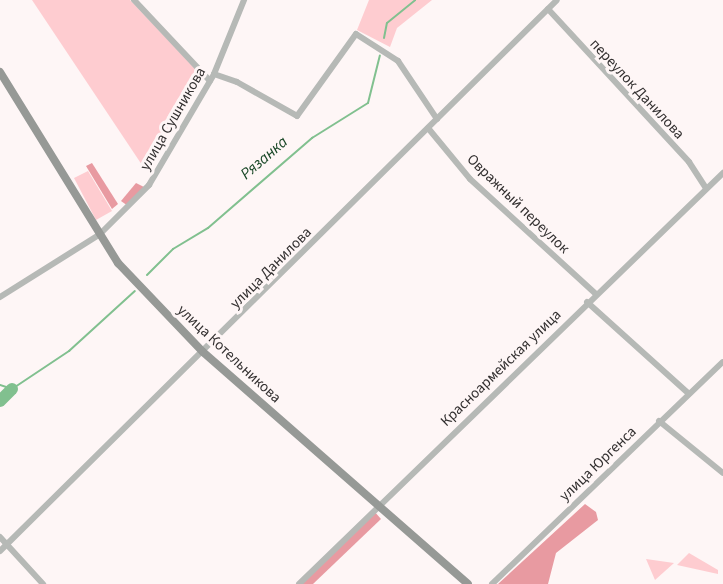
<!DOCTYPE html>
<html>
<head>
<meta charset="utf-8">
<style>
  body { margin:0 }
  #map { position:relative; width:723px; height:584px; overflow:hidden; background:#fef6f6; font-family:"Source Sans 3",sans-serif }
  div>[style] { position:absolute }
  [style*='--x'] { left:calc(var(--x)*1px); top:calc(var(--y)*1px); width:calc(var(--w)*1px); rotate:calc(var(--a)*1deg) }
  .green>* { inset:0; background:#feccd0 }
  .forest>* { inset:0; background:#e89aa1 }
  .stream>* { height:2px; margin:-1px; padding:0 1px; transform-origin:1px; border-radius:1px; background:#81c08f }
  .river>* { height:12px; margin:-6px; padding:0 6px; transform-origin:6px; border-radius:6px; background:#81c08f }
  .street>* { height:6px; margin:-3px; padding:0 3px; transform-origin:3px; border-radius:3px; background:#b6b9b6 }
  .secondary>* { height:8px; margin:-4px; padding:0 4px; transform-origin:4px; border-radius:4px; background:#969996 }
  span { translate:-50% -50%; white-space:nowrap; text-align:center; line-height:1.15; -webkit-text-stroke:6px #fef6f6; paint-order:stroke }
  .street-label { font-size:15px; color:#333030 }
  .water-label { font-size:16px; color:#184726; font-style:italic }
</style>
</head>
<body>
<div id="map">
  <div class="green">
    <div style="clip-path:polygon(32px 0,130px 0,200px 74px,151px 166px,144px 168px)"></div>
    <div style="clip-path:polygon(369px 0,432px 0,397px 28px,390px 47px,357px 30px)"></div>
    <div style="clip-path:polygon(88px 171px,112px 211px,96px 220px,74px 178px)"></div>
    <div style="clip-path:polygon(689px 553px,718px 570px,718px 574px,677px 565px)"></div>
    <div style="clip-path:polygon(646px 559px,674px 563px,655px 580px)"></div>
  </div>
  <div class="forest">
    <div style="clip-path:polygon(92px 163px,118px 204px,112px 209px,86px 166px)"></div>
    <div style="clip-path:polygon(136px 183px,144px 187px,128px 206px,121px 201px)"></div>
    <div style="clip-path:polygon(585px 504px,596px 512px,598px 520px,556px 553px,548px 584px,498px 584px)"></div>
    <div style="clip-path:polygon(374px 511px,381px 519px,313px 584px,300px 584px)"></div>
  </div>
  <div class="stream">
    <div style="--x:384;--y:38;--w:15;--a:-79"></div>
    <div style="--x:387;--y:23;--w:36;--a:-39"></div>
    <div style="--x:147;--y:275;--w:37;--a:-45"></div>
    <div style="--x:173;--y:249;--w:41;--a:-31"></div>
    <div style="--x:208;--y:228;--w:138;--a:-40.9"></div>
    <div style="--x:312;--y:138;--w:66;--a:-32"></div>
    <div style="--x:368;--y:103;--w:49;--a:-76"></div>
    <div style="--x:0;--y:385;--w:13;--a:18"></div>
    <div style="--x:12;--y:389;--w:69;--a:-33.7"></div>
    <div style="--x:69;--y:351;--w:89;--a:-42.3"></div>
  </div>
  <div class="river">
    <div style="--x:0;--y:401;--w:17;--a:-45"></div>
  </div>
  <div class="street">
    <div style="--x:134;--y:0;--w:111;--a:46.8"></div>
    <div style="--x:548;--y:9;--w:208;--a:47.3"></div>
    <div style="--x:689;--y:162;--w:31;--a:57"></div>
    <div style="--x:214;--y:74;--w:24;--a:19"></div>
    <div style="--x:237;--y:82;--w:69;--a:29.5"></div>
    <div style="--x:297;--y:116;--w:101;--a:-54.3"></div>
    <div style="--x:356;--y:34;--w:50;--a:32.7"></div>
    <div style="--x:398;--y:61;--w:70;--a:56.1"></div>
    <div style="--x:428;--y:128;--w:66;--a:50.5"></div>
    <div style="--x:470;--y:179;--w:169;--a:42.4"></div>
    <div style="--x:0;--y:297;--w:117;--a:-32.1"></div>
    <div style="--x:99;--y:235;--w:71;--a:-45"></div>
    <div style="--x:149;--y:185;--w:129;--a:-59.6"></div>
    <div style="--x:214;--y:74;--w:80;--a:-67.9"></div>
    <div style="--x:587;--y:302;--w:137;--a:42"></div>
    <div style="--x:659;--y:421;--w:82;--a:39.1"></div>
    <div style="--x:0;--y:537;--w:64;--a:47.5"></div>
    <div style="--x:0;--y:551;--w:783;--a:-44.69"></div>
    <div style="--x:299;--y:584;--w:591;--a:-44.11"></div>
    <div style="--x:492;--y:584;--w:320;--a:-43.9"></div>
  </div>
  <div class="secondary">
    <div style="--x:0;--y:72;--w:225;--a:58.3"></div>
    <div style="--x:118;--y:263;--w:123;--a:46.3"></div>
    <div style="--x:203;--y:352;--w:352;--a:41.2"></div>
  </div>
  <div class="street-label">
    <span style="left:637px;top:89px;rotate:47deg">переулок Данилова</span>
    <span style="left:173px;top:119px;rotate:-60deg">улица Сушникова</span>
    <span style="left:518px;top:204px;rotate:44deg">Овражный переулок</span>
    <span style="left:271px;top:268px;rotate:-45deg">улица Данилова</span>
    <span style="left:229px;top:354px;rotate:43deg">улица Котельникова</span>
    <span style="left:501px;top:368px;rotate:-44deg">Красноармейская улица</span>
    <span style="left:598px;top:464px;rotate:-44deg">улица Юргенса</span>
  </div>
  <div class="water-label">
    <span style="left:264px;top:158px;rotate:-41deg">Рязанка</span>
  </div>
</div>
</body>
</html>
